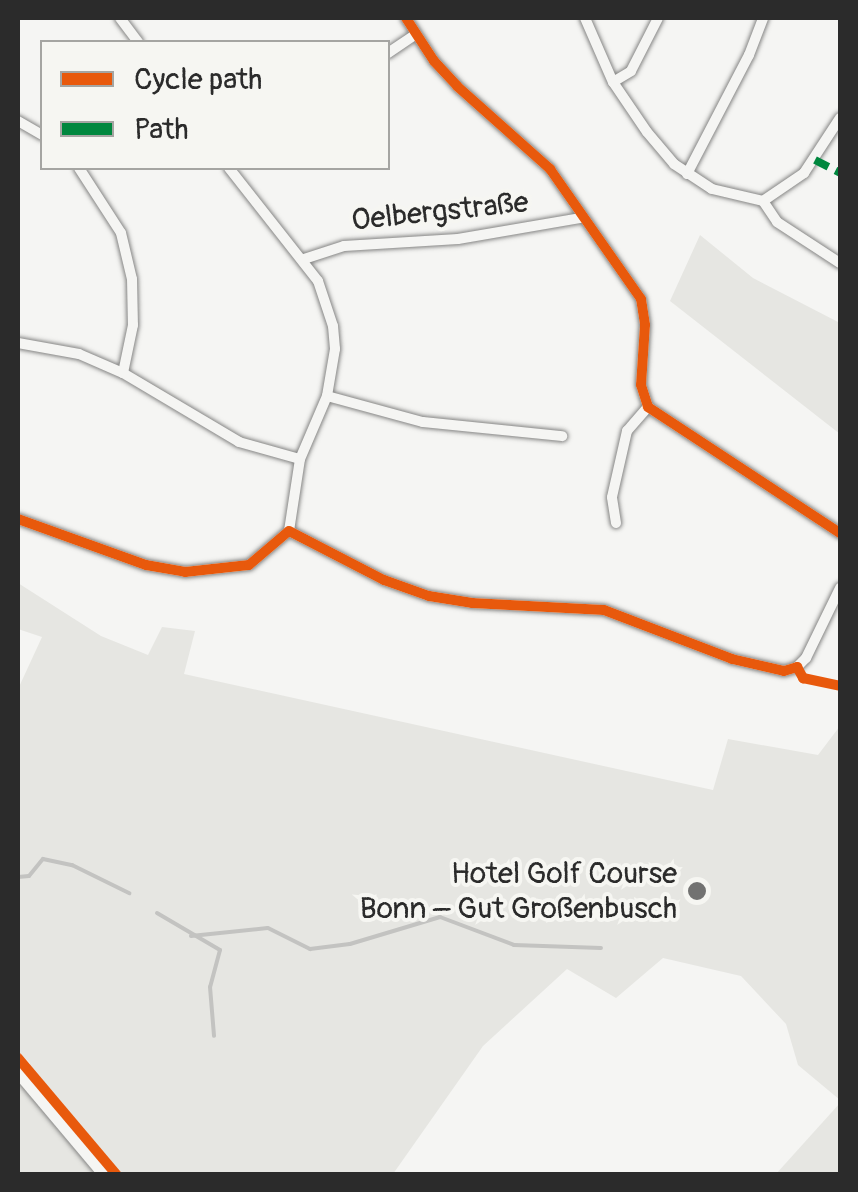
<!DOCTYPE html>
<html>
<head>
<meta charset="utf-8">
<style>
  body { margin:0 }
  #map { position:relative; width:858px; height:1192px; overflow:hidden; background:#f5f5f3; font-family:Pangolin,sans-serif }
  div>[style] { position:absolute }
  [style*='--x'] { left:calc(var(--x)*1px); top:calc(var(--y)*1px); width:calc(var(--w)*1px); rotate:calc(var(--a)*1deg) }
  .green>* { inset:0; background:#e6e6e2 }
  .stream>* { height:4px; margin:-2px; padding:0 2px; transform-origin:2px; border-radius:2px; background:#c3c3c1 }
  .roads { filter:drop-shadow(0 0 2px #868685) drop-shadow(0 0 2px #868685) }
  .minor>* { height:10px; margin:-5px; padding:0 5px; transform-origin:5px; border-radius:5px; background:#f5f5f3 }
  .tertiary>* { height:12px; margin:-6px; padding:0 6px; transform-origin:6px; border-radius:6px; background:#f5f5f3 }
  .quiet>* { height:8px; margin-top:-4px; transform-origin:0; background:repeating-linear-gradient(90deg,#00873e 0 15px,transparent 0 23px) }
  .cycleway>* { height:10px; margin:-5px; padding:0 5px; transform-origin:5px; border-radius:5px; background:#e8590c }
  .dots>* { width:28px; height:28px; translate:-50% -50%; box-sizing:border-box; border:5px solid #f6f6f2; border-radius:50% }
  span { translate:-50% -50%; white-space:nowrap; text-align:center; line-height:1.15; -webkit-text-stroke:8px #f6f6f2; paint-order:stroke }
  .street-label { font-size:30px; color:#2b2b2b }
  .poi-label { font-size:30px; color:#2b2b2b }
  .right { translate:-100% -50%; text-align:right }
  .frame { position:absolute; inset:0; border:20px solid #2b2b2b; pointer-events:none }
  .legend { position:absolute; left:40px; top:40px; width:350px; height:130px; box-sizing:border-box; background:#f6f6f2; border:2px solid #a5a5a2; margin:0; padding:12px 18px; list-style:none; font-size:30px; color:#2b2b2b }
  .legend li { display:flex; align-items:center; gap:20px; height:50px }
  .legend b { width:50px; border:2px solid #a5a5a2 }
</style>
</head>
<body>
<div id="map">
  <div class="green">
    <div style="clip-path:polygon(700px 235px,753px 278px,840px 323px,840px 434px,670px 301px)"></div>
    <div style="clip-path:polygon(18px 583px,101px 636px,148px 655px,162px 627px,195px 631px,184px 674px,713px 790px,728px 739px,818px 755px,840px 726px,840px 1100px,798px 1065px,786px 1024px,741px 976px,663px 958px,616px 998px,567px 969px,483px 1046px,393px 1174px,18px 1174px,18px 1090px,30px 1063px,18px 1052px,18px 689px,42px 637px,18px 629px)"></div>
    <div style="clip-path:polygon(840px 1103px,840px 1174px,776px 1174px)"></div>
  </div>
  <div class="stream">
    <div style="--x:18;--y:877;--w:11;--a:-5"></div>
    <div style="--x:29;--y:876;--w:22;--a:-51"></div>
    <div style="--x:43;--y:859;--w:30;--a:12"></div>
    <div style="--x:72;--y:865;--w:64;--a:26.2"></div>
    <div style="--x:157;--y:913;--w:73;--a:30.4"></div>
    <div style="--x:220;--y:950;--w:38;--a:105"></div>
    <div style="--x:210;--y:987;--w:49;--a:85.3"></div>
    <div style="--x:191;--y:936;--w:77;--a:-5.9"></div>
    <div style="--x:268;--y:928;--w:47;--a:26.6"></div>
    <div style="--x:310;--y:949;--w:40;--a:-7.1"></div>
    <div style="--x:350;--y:944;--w:94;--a:-16.7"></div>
    <div style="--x:440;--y:917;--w:79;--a:20.7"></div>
    <div style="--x:514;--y:945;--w:87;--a:2"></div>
  </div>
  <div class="roads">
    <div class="minor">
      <div style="--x:120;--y:18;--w:30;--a:53"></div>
      <div style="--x:406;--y:18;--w:51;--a:56.9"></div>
      <div style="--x:434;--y:61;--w:34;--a:47"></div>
      <div style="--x:457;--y:86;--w:125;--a:41.7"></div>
      <div style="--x:550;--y:169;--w:159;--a:55"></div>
      <div style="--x:641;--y:299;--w:26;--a:81"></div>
      <div style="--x:645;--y:325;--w:60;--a:93.8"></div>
      <div style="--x:641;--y:385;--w:23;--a:72"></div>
      <div style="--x:648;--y:407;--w:230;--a:33.3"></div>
      <div style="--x:585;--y:18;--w:70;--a:66.4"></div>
      <div style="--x:613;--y:82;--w:60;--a:55.8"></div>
      <div style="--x:647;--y:132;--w:42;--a:49.8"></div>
      <div style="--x:674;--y:164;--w:45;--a:33.3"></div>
      <div style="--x:712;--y:189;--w:52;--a:13.2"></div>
      <div style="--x:763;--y:201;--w:50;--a:-34.3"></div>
      <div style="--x:804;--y:173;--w:66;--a:-56.8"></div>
      <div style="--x:388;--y:53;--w:32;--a:-34"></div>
      <div style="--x:613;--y:82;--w:21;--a:-31"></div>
      <div style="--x:631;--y:71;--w:59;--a:-63"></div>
      <div style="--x:18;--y:121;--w:28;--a:30"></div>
      <div style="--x:79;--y:168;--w:77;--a:57.1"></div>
      <div style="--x:121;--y:233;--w:47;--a:76.6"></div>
      <div style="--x:132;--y:279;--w:46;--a:88.8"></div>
      <div style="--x:133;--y:325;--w:49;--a:101.8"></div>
      <div style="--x:229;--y:168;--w:144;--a:51.8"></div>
      <div style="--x:318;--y:281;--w:47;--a:71.6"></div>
      <div style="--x:333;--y:326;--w:23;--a:85"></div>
      <div style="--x:335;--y:349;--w:48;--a:99.7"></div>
      <div style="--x:327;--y:396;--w:69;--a:113.2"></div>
      <div style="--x:300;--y:459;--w:73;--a:98.7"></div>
      <div style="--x:687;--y:174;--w:134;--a:-62.5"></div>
      <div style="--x:749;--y:55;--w:40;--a:-69"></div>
      <div style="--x:763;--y:201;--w:25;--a:56"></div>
      <div style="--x:777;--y:222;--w:75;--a:33.1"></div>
      <div style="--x:304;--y:259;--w:42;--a:-18"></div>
      <div style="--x:344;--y:246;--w:114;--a:-3.5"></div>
      <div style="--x:458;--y:239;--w:125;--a:-9.7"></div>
      <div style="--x:18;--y:343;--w:62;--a:10.2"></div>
      <div style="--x:79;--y:354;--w:48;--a:23.4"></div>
      <div style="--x:123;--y:373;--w:135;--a:30.7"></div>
      <div style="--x:239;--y:442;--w:63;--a:15.6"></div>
      <div style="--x:327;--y:396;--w:99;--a:15.2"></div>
      <div style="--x:423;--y:422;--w:140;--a:5.8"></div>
      <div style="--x:18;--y:519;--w:136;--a:19.8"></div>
      <div style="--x:146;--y:565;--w:40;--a:10"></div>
      <div style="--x:185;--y:572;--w:64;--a:-6.2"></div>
      <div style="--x:249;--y:565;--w:52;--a:-40.4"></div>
      <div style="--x:616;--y:523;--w:26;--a:-99"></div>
      <div style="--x:612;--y:497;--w:68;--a:-77.2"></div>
      <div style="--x:627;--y:431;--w:32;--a:-49"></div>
      <div style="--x:289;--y:531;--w:107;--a:27.3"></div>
      <div style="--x:384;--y:580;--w:48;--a:19.6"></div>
      <div style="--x:429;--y:596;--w:44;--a:9.2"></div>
      <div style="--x:472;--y:603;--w:132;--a:3"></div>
      <div style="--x:604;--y:610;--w:137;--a:20.9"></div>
      <div style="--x:732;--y:659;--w:53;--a:13"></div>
      <div style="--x:784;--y:671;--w:14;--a:-17"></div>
      <div style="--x:797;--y:667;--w:13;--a:-45"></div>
      <div style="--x:806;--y:658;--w:78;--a:-64.1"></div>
    </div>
    <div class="tertiary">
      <div style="--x:18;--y:1072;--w:133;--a:49.9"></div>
    </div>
  </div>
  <div class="quiet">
    <div style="--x:815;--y:160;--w:28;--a:27"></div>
  </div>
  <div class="cycleway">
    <div style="--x:406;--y:18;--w:51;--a:56.9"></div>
    <div style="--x:434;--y:61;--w:34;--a:47"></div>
    <div style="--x:457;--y:86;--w:125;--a:41.7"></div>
    <div style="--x:550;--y:169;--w:159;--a:55"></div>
    <div style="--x:641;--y:299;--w:26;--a:81"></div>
    <div style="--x:645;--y:325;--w:60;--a:93.8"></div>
    <div style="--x:641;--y:385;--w:23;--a:72"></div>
    <div style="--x:648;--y:407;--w:230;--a:33.3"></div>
    <div style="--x:18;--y:519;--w:136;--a:19.8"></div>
    <div style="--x:146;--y:565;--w:40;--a:10"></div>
    <div style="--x:185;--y:572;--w:64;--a:-6.2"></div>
    <div style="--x:249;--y:565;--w:52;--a:-40.4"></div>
    <div style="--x:289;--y:531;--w:107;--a:27.3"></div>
    <div style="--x:384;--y:580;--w:48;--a:19.6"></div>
    <div style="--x:429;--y:596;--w:44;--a:9.2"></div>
    <div style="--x:472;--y:603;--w:132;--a:3"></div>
    <div style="--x:604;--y:610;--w:137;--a:20.9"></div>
    <div style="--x:732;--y:659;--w:53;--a:13"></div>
    <div style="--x:784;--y:671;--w:14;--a:-17"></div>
    <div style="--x:797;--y:667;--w:13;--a:61"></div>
    <div style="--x:803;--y:678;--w:38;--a:12"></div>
    <div style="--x:18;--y:1058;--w:152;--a:49.8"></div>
  </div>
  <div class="dots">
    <div style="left:697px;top:891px;background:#727271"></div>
  </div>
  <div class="street-label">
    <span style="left:440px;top:212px;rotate:-6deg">Oelbergstraße</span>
  </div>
  <div class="poi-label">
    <span class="right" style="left:677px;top:891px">Hotel Golf Course<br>Bonn – Gut Großenbusch</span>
  </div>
  <div class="frame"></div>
  <ul class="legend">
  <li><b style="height:12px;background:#e8590c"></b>Cycle path</li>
  <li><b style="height:12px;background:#00873e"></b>Path</li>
  </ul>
</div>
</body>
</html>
